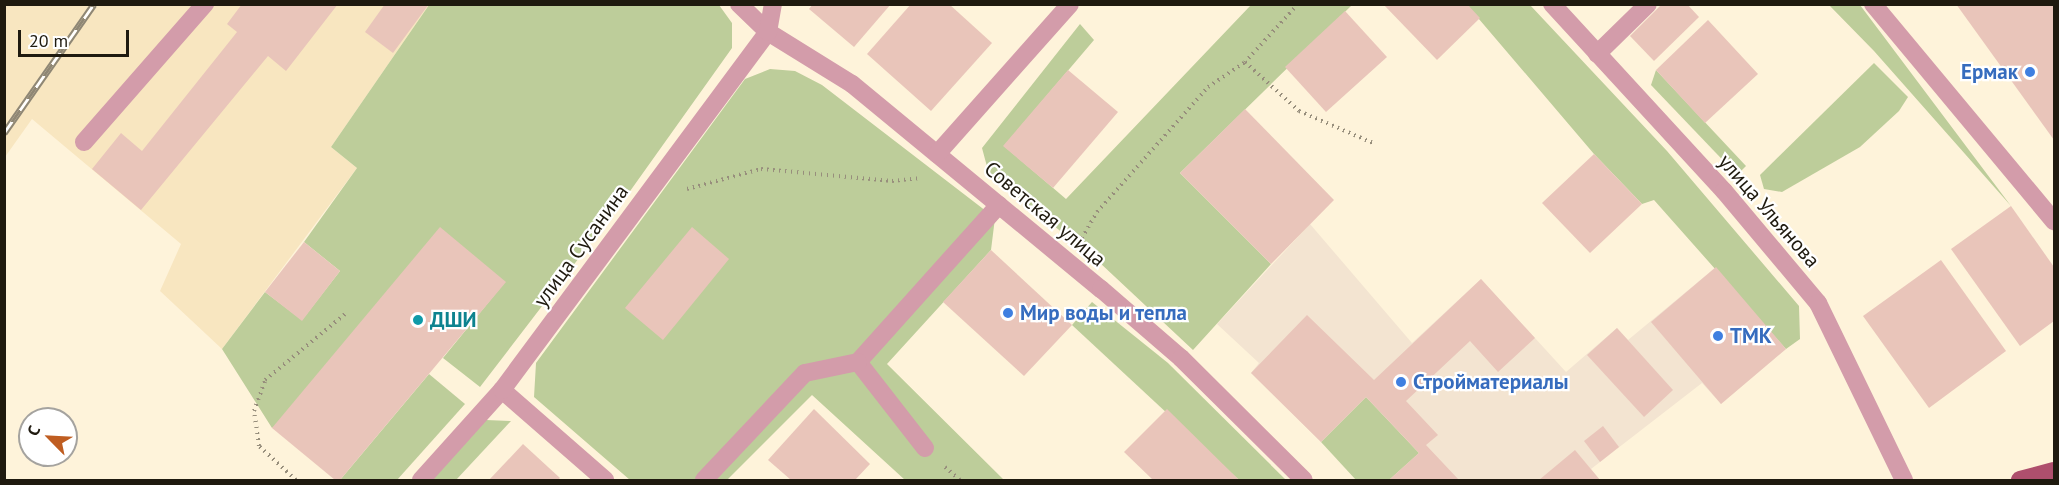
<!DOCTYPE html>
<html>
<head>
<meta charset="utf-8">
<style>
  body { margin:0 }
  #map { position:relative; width:2059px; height:485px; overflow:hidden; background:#fef3da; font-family:"PT Sans",sans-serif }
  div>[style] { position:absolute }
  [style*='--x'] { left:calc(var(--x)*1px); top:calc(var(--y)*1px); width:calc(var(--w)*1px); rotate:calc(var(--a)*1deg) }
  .commercial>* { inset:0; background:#f3e4d1 }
  .built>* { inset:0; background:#f8e6c0 }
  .green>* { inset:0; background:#bdcd9a }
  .building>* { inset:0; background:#e9c5ba }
  .path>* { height:4px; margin-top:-2px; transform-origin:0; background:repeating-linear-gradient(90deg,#978e7c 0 1.5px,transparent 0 6px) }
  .minor>* { height:18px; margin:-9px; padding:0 9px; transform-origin:9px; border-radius:9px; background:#d39caa }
  .major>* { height:18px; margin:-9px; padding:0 9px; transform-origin:9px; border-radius:9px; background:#ae4f6d }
  .rail>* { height:7px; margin-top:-3.5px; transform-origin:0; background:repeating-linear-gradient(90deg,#fff 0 14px,#8f8775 0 28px); box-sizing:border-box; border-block:2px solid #8f8775 }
  .dots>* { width:16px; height:16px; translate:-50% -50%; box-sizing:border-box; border:3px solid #fff; border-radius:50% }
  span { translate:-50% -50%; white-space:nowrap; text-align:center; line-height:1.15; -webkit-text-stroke:4.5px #fff; paint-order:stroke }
  .shop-label { font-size:21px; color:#366cbe; font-weight:700 }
  .right { translate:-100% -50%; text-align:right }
  .left { translate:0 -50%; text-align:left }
  .street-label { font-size:21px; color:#1f1a0f }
  .culture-label { font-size:21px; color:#0d838f; font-weight:700 }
  .frame { position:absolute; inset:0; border:6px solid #1f1a0f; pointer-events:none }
  .north { position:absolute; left:18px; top:407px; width:60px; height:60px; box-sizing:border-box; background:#fff; border:2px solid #a5a39f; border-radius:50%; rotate:294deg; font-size:16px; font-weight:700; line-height:24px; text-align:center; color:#1f1a0f }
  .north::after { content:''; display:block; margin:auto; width:21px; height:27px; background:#bf5d21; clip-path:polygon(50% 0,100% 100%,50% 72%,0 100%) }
  .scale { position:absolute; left:18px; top:30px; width:111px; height:27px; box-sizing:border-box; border:3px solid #1f1a0f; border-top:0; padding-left:8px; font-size:18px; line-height:21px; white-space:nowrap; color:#1f1a0f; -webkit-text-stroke:4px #fff; paint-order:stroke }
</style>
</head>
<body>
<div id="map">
  <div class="commercial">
    <div style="clip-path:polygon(1310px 224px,1412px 343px,1481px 279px,1566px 372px,1617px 328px,1628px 340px,1716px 267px,1786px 349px,1721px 404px,1702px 383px,1591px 469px,1600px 480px,1389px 480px,1419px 452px,1366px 397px,1321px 442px,1251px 373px,1259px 363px,1217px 324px)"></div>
  </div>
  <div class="built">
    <div style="clip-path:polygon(5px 5px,429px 5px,331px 147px,357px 168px,222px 349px,160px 291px,181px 244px,32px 119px,5px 157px)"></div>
  </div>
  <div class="green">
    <div style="clip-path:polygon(429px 5px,719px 5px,732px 23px,732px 48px,628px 194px,480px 387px,443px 358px,505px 282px,272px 428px,222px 349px,265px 292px,302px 320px,340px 271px,304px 242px,357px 168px,331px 147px)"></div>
    <div style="clip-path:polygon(1251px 5px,1352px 5px,1180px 173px,1271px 264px,1193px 350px,1099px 262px,989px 174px,982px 148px,1080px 24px,1094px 40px,1004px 146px,1066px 199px)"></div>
    <div style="clip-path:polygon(1467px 5px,1530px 5px,1667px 151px,1799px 306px,1800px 339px,1786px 349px,1654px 200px,1642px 204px,1594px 154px)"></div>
    <div style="clip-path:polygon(1829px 5px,1860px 5px,2011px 206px,1874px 51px)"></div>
    <div style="clip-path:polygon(1874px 63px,1908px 97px,1899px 111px,1860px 147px,1782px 192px,1764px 189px,1760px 175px)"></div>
    <div style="clip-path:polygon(770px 69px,795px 71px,822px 85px,995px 218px,991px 250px,887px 364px,1004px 480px,905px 480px,812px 395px,727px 480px,630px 480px,534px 397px,536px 363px,745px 79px)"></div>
    <div style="clip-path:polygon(1656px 70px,1746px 166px,1737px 175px,1651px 85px)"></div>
    <div style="clip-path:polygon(1092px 302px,1168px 363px,1286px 480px,1239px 480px,1072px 325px)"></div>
    <div style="clip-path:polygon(429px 374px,465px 404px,397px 480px,340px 480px)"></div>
    <div style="clip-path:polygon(1366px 397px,1419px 453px,1389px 480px,1356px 480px,1321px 442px)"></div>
    <div style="clip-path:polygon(486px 420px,511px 421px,456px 480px,431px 480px)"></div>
  </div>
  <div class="building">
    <div style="clip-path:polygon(242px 4px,338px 4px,286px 71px,268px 56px,141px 210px,92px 169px,121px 133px,142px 151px,237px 32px,227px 24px)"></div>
    <div style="clip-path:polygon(385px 4px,429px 4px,393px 53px,365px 32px)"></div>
    <div style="clip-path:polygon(813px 4px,891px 4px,854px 47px,809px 9px)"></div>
    <div style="clip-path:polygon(911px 4px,949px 4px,992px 43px,931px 111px,867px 54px)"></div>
    <div style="clip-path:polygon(1383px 4px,1467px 4px,1480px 18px,1437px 60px)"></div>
    <div style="clip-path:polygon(1662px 4px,1687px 4px,1699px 17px,1654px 61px,1630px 36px)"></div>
    <div style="clip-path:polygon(1956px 4px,2054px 4px,2054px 140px)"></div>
    <div style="clip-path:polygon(1345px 11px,1387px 57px,1326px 112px,1285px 67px)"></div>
    <div style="clip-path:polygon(1708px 20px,1758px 74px,1705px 123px,1656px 70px)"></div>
    <div style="clip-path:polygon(1068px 70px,1118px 112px,1053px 188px,1003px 146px)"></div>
    <div style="clip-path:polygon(1245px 109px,1334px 200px,1271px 264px,1180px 173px)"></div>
    <div style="clip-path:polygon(1594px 154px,1642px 204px,1590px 253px,1542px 203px)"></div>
    <div style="clip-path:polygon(2011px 206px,2054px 267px,2054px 321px,2020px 346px,1951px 249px)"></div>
    <div style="clip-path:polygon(440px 227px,506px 282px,340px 480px,335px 480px,272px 428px)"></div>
    <div style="clip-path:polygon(692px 227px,729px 259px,663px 340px,625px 308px)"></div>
    <div style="clip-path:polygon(304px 242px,340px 271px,302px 321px,265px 292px)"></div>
    <div style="clip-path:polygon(991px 250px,1072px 325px,1024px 376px,943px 302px)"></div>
    <div style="clip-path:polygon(1941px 260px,2006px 351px,1929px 408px,1863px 316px)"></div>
    <div style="clip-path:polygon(1716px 267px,1786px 349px,1721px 404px,1651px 322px)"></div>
    <div style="clip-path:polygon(1481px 279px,1535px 338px,1498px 372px,1470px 341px,1406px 401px,1438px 435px,1426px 445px,1459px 480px,1389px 480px,1419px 453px,1366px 397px,1321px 442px,1251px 373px,1307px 315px,1374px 380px)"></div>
    <div style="clip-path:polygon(1617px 328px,1673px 390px,1644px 417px,1587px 355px)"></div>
    <div style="clip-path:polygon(814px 409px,870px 464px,855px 480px,791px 480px,768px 460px)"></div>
    <div style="clip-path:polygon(1167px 409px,1239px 480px,1153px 480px,1124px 452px)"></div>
    <div style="clip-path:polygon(1603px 426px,1619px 447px,1600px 462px,1584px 441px)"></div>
    <div style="clip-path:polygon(523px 444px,560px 478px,558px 480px,489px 480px)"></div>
    <div style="clip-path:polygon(1575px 450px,1600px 480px,1539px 480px)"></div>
  </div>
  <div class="path">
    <div style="--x:1298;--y:4;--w:79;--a:132.4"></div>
    <div style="--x:1245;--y:62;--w:73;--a:42.2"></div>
    <div style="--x:1299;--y:111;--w:81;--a:23.4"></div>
    <div style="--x:687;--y:189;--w:77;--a:-15.1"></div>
    <div style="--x:761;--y:169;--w:132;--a:5.2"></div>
    <div style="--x:892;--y:181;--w:30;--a:-6"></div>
    <div style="--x:1082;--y:238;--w:30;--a:-60"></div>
    <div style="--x:1097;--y:212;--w:167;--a:-48.4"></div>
    <div style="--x:1208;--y:87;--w:45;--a:-34"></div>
    <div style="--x:945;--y:467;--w:20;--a:41"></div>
    <div style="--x:296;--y:480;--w:50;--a:-137.4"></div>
    <div style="--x:259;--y:446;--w:35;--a:-98"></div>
    <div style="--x:254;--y:411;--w:33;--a:-70"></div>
    <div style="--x:265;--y:380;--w:104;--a:-39.5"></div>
  </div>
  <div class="minor">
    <div style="--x:739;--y:4;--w:40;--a:44"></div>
    <div style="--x:768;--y:32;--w:99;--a:31.8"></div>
    <div style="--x:852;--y:84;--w:323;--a:39.5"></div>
    <div style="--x:1101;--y:289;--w:106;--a:40.8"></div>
    <div style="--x:1181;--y:358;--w:173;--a:44.8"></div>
    <div style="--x:1552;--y:4;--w:254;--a:47.4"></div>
    <div style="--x:1724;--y:191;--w:146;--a:50"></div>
    <div style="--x:1818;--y:303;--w:197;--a:64.1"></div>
    <div style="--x:1873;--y:4;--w:283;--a:50.2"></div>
    <div style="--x:1597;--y:54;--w:71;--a:-44.4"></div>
    <div style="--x:84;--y:142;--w:184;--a:-48.8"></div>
    <div style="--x:937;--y:154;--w:200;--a:-48.4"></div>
    <div style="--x:502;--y:390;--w:137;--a:41.1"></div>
    <div style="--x:925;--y:448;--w:109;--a:-127.9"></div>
    <div style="--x:858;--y:362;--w:211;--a:-48.1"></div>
    <div style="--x:421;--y:480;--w:121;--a:-48"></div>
    <div style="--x:502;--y:390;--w:446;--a:-53.4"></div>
    <div style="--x:768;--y:32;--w:28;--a:-80"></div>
    <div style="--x:704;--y:480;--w:147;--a:-46.7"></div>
    <div style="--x:805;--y:373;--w:54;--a:-11.7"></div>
  </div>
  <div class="major">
    <div style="--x:2020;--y:480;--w:35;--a:-15"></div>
  </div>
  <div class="rail">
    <div style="--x:4;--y:133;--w:157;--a:-55.1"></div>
  </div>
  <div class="dots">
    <div style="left:2030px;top:72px;background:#3f7fe0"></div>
    <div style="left:1008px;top:313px;background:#3f7fe0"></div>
    <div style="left:418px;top:320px;background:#0f9aa8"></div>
    <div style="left:1718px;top:336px;background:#3f7fe0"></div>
    <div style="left:1401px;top:382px;background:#3f7fe0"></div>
  </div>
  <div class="shop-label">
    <span class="right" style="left:2018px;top:72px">Ермак</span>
    <span class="left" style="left:1020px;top:313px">Мир воды и тепла</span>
    <span class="left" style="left:1730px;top:336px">ТМК</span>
    <span class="left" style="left:1413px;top:382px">Стройматериалы</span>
  </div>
  <div class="street-label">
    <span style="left:1769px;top:211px;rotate:49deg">улица Ульянова</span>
    <span style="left:1045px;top:214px;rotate:40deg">Советская улица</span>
    <span style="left:581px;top:246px;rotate:-54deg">улица Сусанина</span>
  </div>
  <div class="culture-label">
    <span class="left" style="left:430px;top:320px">ДШИ</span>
  </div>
  <div class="frame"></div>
  <div class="north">С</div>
  <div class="scale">20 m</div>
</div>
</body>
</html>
